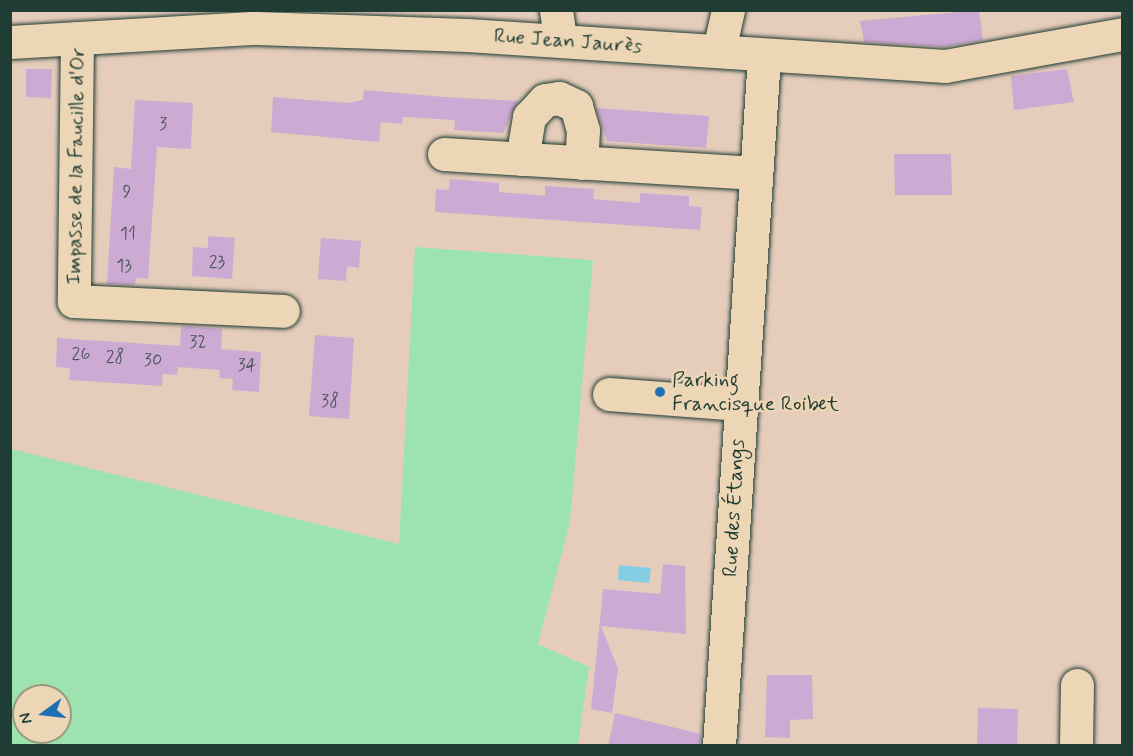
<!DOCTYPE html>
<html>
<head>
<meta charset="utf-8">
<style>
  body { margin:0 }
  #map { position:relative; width:1133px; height:756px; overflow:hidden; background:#e6cdbb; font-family:Mynerve,sans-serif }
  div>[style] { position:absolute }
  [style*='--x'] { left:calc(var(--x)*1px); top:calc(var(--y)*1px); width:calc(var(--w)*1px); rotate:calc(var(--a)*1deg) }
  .green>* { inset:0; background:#9de3af }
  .water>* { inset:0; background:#84cee4 }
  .building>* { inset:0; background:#cdaad4 }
  .roads { filter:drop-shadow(0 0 2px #1f3d34) drop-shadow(0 0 2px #1f3d34) }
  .minor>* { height:33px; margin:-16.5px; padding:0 16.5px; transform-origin:16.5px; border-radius:16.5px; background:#ecd6b5 }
  .dots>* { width:16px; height:16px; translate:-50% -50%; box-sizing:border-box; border:3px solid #ecd6b5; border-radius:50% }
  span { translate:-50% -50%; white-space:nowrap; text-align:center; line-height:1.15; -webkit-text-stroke:5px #ecd6b5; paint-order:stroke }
  .number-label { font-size:18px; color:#4a585c }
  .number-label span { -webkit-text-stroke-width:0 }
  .street-label { font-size:21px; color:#1f3d34 }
  .poi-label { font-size:21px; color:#1f3d34 }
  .left { translate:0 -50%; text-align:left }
  .frame { position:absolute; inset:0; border:12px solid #1f3d34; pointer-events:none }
  .north { position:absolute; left:12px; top:684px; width:60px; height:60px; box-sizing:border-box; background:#ecd6b5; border:2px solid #9a9981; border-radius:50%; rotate:255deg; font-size:16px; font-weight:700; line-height:24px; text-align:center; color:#1f3d34 }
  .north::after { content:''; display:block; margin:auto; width:21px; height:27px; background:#1f6fb2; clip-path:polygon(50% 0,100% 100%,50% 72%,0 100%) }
</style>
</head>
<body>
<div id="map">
  <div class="green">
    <div style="clip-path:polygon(evenodd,415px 247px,593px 260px,570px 522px,538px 644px,589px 667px,578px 745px,11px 745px,11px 449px,399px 544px,415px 247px,24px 696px,60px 696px,60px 732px,24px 732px,24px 696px)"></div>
  </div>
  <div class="water">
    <div style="clip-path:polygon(619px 565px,651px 568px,649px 583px,618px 580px)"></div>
  </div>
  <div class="building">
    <div style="clip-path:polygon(979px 10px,983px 40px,944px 47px,864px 42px,860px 21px)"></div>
    <div style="clip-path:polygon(26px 69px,52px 69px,51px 98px,26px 97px)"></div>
    <div style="clip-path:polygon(1067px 69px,1074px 102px,1014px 110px,1011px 76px)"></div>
    <div style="clip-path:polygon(364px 90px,444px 97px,518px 101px,503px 133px,454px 130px,455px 120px,403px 117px,402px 124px,381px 122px,379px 142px,271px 132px,273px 97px,348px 103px,363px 100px)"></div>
    <div style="clip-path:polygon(135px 100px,193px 103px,191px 149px,157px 147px,148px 279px,136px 278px,135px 285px,107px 284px,114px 167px,131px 169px)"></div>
    <div style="clip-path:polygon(596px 108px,709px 116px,706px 148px,607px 141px)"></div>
    <div style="clip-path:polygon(894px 154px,951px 154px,952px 195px,895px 195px)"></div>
    <div style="clip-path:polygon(450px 179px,499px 183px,499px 192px,524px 194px,545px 196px,545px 186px,594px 189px,593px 199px,640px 203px,640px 193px,689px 196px,689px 206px,702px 207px,700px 230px,435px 212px,436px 189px,449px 190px)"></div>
    <div style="clip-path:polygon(208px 236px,235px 238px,232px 279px,192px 276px,193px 247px,208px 248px)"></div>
    <div style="clip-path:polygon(321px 238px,361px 241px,359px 268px,347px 266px,346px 281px,318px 279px)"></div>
    <div style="clip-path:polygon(181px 326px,222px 329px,221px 349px,261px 352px,259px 392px,232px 390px,233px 379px,219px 378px,220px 370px,178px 367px,177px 375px,163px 374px,162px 386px,69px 380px,70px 368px,56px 367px,57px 338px,180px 346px)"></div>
    <div style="clip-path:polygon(315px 335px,354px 338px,349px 419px,309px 416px)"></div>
    <div style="clip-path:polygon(663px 564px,685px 566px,686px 634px,601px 626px,618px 669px,612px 713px,591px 709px,603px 589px,660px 594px)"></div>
    <div style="clip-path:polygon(767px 675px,812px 675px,813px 719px,790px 720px,790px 738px,765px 737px)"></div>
    <div style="clip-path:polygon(978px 708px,1018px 709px,1017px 746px,977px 746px)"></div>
    <div style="clip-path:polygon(615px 713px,701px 734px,700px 746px,608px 746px)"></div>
  </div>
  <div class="roads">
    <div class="minor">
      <div style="--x:556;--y:10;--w:30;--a:82"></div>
      <div style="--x:77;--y:38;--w:263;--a:90.7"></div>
      <div style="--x:74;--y:301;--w:209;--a:2.7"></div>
      <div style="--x:10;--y:42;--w:246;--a:-3.3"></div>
      <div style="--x:256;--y:28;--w:211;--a:1.9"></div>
      <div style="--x:467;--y:35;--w:479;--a:3.7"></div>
      <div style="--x:945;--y:66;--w:180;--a:-10.2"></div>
      <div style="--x:719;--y:50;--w:41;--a:-77.3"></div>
      <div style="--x:444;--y:154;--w:312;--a:3.5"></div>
      <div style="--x:522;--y:159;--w:43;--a:-80.5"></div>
      <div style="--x:529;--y:117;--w:23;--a:-47"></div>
      <div style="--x:545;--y:100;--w:14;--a:-8"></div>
      <div style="--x:559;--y:98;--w:19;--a:25"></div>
      <div style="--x:576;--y:106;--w:25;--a:74"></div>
      <div style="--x:583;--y:130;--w:33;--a:93"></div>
      <div style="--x:609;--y:394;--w:131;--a:4.4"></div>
      <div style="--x:719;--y:746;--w:692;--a:-86.27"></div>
      <div style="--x:1076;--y:746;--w:61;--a:-89.1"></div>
    </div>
  </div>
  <div class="dots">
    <div style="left:660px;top:392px;background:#1f6fb2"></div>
  </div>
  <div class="number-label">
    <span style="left:163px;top:124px">3</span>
    <span style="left:127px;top:192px">9</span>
    <span style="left:128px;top:234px">11</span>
    <span style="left:217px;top:262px">23</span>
    <span style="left:124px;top:266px">13</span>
    <span style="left:198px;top:342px">32</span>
    <span style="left:81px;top:354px">26</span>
    <span style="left:115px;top:357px">28</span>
    <span style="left:153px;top:360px">30</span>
    <span style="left:247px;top:365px">34</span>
    <span style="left:330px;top:401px">38</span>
  </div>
  <div class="street-label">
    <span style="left:568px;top:41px;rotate:4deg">Rue Jean Jaurès</span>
    <span style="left:76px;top:166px;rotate:-89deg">Impasse de la Faucille d'Or</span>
    <span style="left:734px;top:508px;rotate:-87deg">Rue des Étangs</span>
  </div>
  <div class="poi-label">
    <span class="left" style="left:672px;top:392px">Parking<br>Francisque Roibet</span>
  </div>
  <div class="frame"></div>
  <div class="north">N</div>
</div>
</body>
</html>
